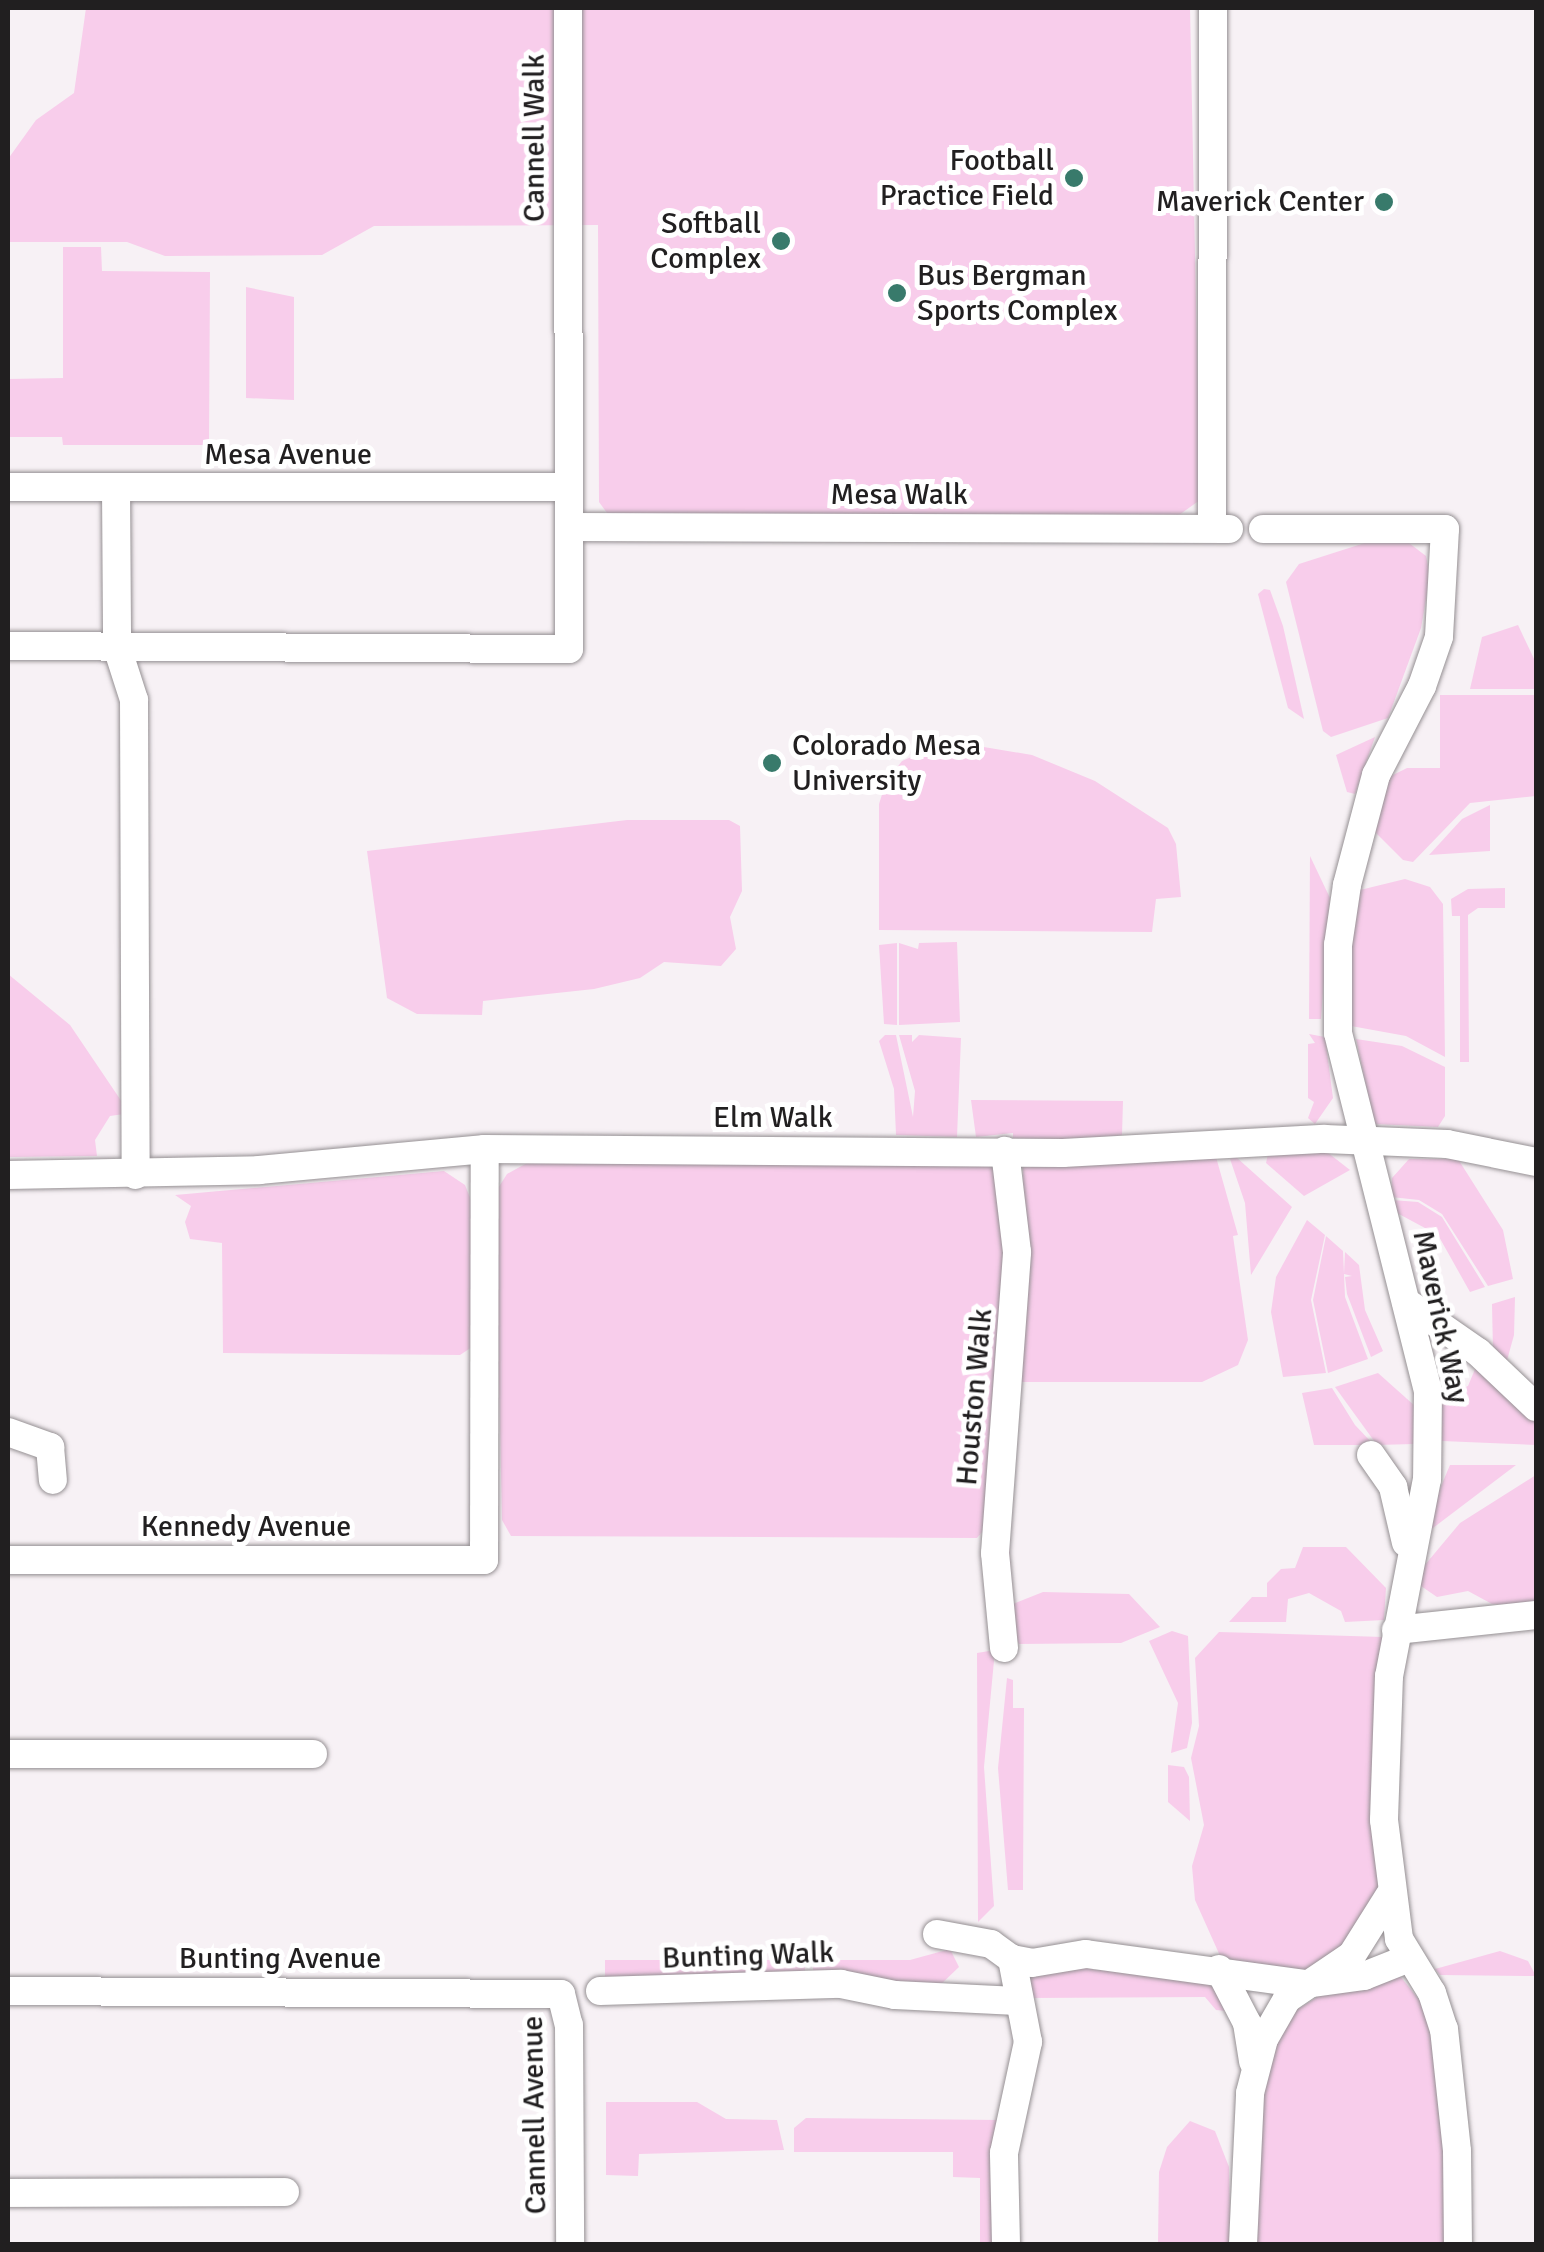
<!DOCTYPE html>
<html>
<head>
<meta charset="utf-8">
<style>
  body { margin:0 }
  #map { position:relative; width:1544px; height:2252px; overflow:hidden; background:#f7f1f5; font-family:Signika,sans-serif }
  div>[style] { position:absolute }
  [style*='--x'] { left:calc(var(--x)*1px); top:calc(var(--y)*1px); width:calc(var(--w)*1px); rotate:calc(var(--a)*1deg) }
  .green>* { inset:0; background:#f8cdeb }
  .roads { filter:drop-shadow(0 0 2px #959093) drop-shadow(0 0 2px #959093) }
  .minor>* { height:28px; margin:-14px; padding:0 14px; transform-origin:14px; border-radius:14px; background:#fff }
  .dots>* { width:28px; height:28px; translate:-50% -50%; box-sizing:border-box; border:5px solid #fff; border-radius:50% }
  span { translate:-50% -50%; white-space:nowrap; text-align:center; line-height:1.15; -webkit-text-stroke:10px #fff; paint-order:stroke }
  .street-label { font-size:30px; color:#211f20 }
  .poi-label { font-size:30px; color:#211f20 }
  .right { translate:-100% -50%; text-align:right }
  .left { translate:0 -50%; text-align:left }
  .frame { position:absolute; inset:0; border:10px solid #211f20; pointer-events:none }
</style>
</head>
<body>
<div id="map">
  <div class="green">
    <div style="clip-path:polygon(86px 8px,1190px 8px,1200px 500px,1179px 515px,610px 517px,599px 502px,598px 225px,374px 226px,322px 255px,165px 256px,127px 242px,10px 242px,8px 159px,36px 120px,74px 93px)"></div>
    <div style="clip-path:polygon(63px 247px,101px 247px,102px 271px,210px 272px,209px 445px,63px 445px,62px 437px,8px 437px,8px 379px,63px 378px)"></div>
    <div style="clip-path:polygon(246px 287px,294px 297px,294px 400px,246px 398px)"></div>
    <div style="clip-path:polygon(1374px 540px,1409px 543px,1426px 556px,1430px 576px,1421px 628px,1388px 718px,1331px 737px,1323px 731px,1286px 582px,1299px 564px)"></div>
    <div style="clip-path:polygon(1264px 589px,1270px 590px,1283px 626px,1304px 719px,1288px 708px,1258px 594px)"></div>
    <div style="clip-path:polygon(1518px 625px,1536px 663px,1536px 689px,1470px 689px,1482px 637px)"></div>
    <div style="clip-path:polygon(1440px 695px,1536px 695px,1536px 796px,1470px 803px,1413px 862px,1403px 860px,1371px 828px,1389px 777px,1407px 768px,1440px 768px)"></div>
    <div style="clip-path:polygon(1375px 737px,1355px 794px,1347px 792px,1336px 755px)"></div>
    <div style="clip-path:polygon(948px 741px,1032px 755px,1095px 781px,1168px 828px,1176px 844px,1181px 897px,1156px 899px,1152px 932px,879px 930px,879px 804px,886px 782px,902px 761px)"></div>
    <div style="clip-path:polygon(1490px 805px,1490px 851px,1429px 855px,1462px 819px)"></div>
    <div style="clip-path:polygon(627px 820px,729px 820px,740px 826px,742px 891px,730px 917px,736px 949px,721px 966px,664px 962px,640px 978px,594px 989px,483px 1001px,482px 1015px,417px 1014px,387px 998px,367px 851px)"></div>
    <div style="clip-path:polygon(1310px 856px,1330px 898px,1321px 1019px,1309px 1019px)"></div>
    <div style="clip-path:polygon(1405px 879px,1430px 887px,1443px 904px,1445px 1057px,1406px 1036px,1351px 1026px,1349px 959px,1360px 890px)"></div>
    <div style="clip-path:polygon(1505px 888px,1505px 908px,1478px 908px,1468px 915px,1469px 1062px,1460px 1062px,1460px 916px,1452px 916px,1451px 899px,1468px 889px)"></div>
    <div style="clip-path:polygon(957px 942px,960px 1022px,899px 1025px,899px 943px,918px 949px,919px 943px)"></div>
    <div style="clip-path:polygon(897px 943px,897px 1025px,884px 1024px,879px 945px)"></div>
    <div style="clip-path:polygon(8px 974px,70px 1025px,122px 1102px,124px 1114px,110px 1116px,95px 1140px,97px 1156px,8px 1157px)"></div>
    <div style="clip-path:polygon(1309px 1034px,1325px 1037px,1333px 1098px,1315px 1124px,1308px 1118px,1314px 1102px,1308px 1098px,1308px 1044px,1315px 1043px)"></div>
    <div style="clip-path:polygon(885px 1035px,896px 1035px,913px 1117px,915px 1091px,899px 1035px,912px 1035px,912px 1042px,919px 1035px,961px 1038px,957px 1137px,896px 1135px,894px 1089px,879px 1041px)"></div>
    <div style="clip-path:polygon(1356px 1039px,1402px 1046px,1445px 1067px,1445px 1116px,1438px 1127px,1374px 1124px)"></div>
    <div style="clip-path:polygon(971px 1100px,1123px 1101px,1122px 1135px,1062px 1142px,1013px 1139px,1013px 1133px,976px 1137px)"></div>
    <div style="clip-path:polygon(1327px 1152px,1350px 1170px,1304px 1196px,1266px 1163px,1268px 1154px)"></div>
    <div style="clip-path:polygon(1216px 1157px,1238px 1235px,1233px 1236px,1248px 1340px,1238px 1365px,1202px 1382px,1019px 1382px,1025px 1323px,1023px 1166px)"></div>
    <div style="clip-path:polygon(1236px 1157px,1292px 1207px,1251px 1275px,1245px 1203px,1230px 1159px)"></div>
    <div style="clip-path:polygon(1409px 1159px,1458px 1159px,1503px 1230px,1513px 1279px,1488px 1286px,1442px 1214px,1419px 1200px,1391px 1197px,1392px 1178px)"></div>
    <div style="clip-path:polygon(527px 1163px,994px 1164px,1009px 1260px,994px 1518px,977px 1538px,511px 1536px,502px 1520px,495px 1193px,507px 1174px)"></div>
    <div style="clip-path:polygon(444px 1171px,465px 1185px,471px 1200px,472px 1347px,460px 1355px,223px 1353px,222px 1243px,190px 1239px,185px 1222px,191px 1206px,175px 1195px)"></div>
    <div style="clip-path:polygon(1392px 1200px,1418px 1202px,1442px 1217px,1485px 1287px,1470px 1292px,1438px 1235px,1397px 1213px)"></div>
    <div style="clip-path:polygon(1307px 1220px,1325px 1235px,1311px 1300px,1326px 1373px,1283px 1377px,1271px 1312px,1276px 1277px)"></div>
    <div style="clip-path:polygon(1326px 1236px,1343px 1251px,1345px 1297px,1368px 1359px,1328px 1373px,1313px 1300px)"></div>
    <div style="clip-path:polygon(1345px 1252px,1359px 1265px,1365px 1310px,1383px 1351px,1371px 1357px,1347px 1294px,1345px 1277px,1352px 1276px,1344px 1274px)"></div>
    <div style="clip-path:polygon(1515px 1297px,1514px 1335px,1506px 1364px,1493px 1351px,1492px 1304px)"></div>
    <div style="clip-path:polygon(1478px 1362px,1536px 1420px,1536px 1445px,1442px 1441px,1442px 1396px,1468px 1386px)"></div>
    <div style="clip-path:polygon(1378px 1373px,1415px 1406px,1414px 1444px,1377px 1445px,1335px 1387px)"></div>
    <div style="clip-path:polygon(1332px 1388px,1355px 1425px,1374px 1445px,1314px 1445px,1302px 1393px)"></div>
    <div style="clip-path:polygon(1450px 1465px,1516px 1465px,1429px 1531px,1436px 1498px)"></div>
    <div style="clip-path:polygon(1536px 1475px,1536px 1606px,1492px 1604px,1468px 1591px,1437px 1597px,1421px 1586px,1419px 1572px,1460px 1523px)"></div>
    <div style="clip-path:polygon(1008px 1524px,1013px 1604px,1043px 1592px,1129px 1594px,1160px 1627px,1121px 1643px,1019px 1644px,1009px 1629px)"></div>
    <div style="clip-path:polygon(1303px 1547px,1346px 1547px,1386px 1588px,1384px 1620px,1345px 1622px,1341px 1611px,1309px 1593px,1288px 1599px,1286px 1622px,1229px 1622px,1252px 1597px,1267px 1597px,1267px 1583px,1281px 1569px,1295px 1568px)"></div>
    <div style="clip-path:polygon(1172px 1631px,1188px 1636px,1192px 1723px,1187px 1748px,1171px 1753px,1178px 1703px,1149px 1641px)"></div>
    <div style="clip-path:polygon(1219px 1632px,1383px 1637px,1379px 1898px,1364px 1932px,1300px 1979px,1221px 1958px,1195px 1900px,1192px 1866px,1204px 1825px,1191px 1758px,1199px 1726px,1195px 1658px)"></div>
    <div style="clip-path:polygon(995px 1650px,984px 1767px,994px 1906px,978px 1922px,977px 1653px)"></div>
    <div style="clip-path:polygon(1007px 1678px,1013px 1680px,1013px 1708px,1024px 1708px,1023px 1890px,1008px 1890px,998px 1768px)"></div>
    <div style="clip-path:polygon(1168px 1765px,1184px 1767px,1189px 1777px,1190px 1821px,1168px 1802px)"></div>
    <div style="clip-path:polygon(950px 1949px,959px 1967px,937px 1988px,813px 1976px,813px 1960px,910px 1960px)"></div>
    <div style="clip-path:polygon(1500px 1951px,1528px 1961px,1536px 1976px,1440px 1975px,1435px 1969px)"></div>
    <div style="clip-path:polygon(605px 1960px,805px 1960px,805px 1975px,605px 1980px)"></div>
    <div style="clip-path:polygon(1092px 1964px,1093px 1970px,1212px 1972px,1226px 2011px,1216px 2010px,1205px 1997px,1030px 1998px,1024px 1981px,1033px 1974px)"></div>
    <div style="clip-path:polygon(1400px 1976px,1429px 2012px,1440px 2070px,1448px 2244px,1256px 2244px,1259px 2115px,1280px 2020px,1316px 1998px,1314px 1991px)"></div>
    <div style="clip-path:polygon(606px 2102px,697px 2102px,726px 2119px,777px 2120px,784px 2150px,639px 2154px,638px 2176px,606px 2175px)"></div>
    <div style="clip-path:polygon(806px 2118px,1000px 2120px,998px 2244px,980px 2244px,980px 2178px,953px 2177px,953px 2152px,794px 2152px,794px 2128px)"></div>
    <div style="clip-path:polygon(1190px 2121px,1215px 2131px,1229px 2167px,1231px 2244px,1158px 2244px,1159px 2172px,1167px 2147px)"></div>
  </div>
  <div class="roads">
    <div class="minor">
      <div style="--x:8;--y:487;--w:561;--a:0"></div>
      <div style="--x:116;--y:488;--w:159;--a:89.6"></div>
      <div style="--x:117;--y:647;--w:56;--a:72.2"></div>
      <div style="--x:134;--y:700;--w:475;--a:89.8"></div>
      <div style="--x:569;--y:527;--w:660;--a:0.17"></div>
      <div style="--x:1212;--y:528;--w:520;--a:-89.89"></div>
      <div style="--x:1263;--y:529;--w:182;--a:0"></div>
      <div style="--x:1445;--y:529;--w:108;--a:93.2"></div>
      <div style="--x:1439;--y:637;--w:52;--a:109.1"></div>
      <div style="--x:1422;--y:686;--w:100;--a:117.3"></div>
      <div style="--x:1376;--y:775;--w:114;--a:104.8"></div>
      <div style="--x:1347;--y:885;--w:61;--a:98.5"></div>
      <div style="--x:1338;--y:945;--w:88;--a:90"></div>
      <div style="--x:1338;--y:1033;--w:368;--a:75.9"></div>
      <div style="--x:1428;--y:1390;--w:89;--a:90.6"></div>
      <div style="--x:1427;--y:1479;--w:201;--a:100.9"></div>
      <div style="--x:1389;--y:1676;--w:144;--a:92"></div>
      <div style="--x:1384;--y:1820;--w:120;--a:82.8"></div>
      <div style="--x:1399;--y:1939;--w:63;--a:58.6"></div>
      <div style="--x:1432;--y:1993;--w:38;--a:72"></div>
      <div style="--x:1444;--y:2029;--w:123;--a:83.9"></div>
      <div style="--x:1457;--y:2151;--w:93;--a:89.4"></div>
      <div style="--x:8;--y:646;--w:561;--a:0.31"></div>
      <div style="--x:569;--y:649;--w:641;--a:-90.09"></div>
      <div style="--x:8;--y:1175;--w:251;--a:-1.1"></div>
      <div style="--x:259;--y:1170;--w:227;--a:-5.3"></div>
      <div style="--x:485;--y:1149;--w:578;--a:0.4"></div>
      <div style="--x:1063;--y:1153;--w:262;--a:-3.1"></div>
      <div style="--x:1325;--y:1139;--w:122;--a:2.3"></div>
      <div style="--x:1447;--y:1144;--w:91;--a:11.4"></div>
      <div style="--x:1406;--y:1302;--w:88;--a:34.8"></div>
      <div style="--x:1478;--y:1352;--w:80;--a:43.5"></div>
      <div style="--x:8;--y:1432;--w:45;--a:19.7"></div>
      <div style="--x:50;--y:1447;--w:33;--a:85"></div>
      <div style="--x:1371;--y:1455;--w:39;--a:55"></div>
      <div style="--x:1393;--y:1487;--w:57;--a:76.9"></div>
      <div style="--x:8;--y:1560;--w:476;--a:0"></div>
      <div style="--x:484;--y:1560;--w:411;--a:-89.9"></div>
      <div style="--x:1396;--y:1630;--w:141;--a:-6.1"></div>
      <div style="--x:1004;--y:1648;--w:95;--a:-95.4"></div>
      <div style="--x:995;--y:1553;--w:302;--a:-85.8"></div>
      <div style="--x:1017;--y:1252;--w:102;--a:-96.8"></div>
      <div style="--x:8;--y:1754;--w:305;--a:0"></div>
      <div style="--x:937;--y:1934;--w:55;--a:10.5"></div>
      <div style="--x:991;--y:1944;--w:26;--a:36"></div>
      <div style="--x:1012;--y:1959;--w:20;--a:11"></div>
      <div style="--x:1032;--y:1963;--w:55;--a:-9.5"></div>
      <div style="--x:1086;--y:1954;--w:222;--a:7.8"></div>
      <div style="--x:1306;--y:1984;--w:59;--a:-7.9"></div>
      <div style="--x:1364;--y:1976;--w:46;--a:-21.6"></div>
      <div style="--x:1219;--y:1969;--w:61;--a:62.6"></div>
      <div style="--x:1247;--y:2023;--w:39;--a:81"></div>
      <div style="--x:8;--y:1991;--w:553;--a:0.31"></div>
      <div style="--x:561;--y:1994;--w:32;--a:76"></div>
      <div style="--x:569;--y:2025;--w:219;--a:89.7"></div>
      <div style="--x:600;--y:1991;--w:241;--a:-1.7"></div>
      <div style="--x:841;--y:1984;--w:55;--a:11.5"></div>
      <div style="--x:895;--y:1995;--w:122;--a:2.8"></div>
      <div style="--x:8;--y:2193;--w:277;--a:-0.2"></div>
      <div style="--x:1006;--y:2244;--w:91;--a:-91.3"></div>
      <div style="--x:1004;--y:2153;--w:114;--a:-77.8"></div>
      <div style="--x:1028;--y:2042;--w:85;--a:-100.9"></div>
      <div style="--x:1243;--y:2244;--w:151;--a:-87.3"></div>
      <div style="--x:1250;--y:2093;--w:56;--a:-75.5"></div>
      <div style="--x:1264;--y:2039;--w:46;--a:-60.1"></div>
      <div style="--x:1287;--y:1999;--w:78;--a:-34.1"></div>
      <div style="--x:1352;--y:1955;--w:70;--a:-57.9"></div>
    </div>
  </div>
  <div class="dots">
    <div style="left:1074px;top:178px;background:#387a6b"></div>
    <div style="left:1384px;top:202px;background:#387a6b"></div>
    <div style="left:781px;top:241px;background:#387a6b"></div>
    <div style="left:897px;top:293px;background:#387a6b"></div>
    <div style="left:772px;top:763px;background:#387a6b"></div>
  </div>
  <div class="street-label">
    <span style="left:535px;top:138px;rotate:-90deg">Cannell Walk</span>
    <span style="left:288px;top:455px">Mesa Avenue</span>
    <span style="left:899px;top:495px">Mesa Walk</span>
    <span style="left:773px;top:1118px">Elm Walk</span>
    <span style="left:1440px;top:1317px;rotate:78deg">Maverick Way</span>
    <span style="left:975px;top:1397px;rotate:-85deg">Houston Walk</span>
    <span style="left:246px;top:1527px">Kennedy Avenue</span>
    <span style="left:748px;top:1956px;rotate:-2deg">Bunting Walk</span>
    <span style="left:280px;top:1959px">Bunting Avenue</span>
    <span style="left:535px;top:2115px;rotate:-91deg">Cannell Avenue</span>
  </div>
  <div class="poi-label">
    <span class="right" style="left:1054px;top:178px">Football<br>Practice Field</span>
    <span class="right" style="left:1364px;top:202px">Maverick Center</span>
    <span class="right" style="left:761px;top:241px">Softball<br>Complex</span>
    <span class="left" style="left:917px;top:293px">Bus Bergman<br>Sports Complex</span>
    <span class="left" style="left:792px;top:763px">Colorado Mesa<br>University</span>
  </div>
  <div class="frame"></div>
</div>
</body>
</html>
